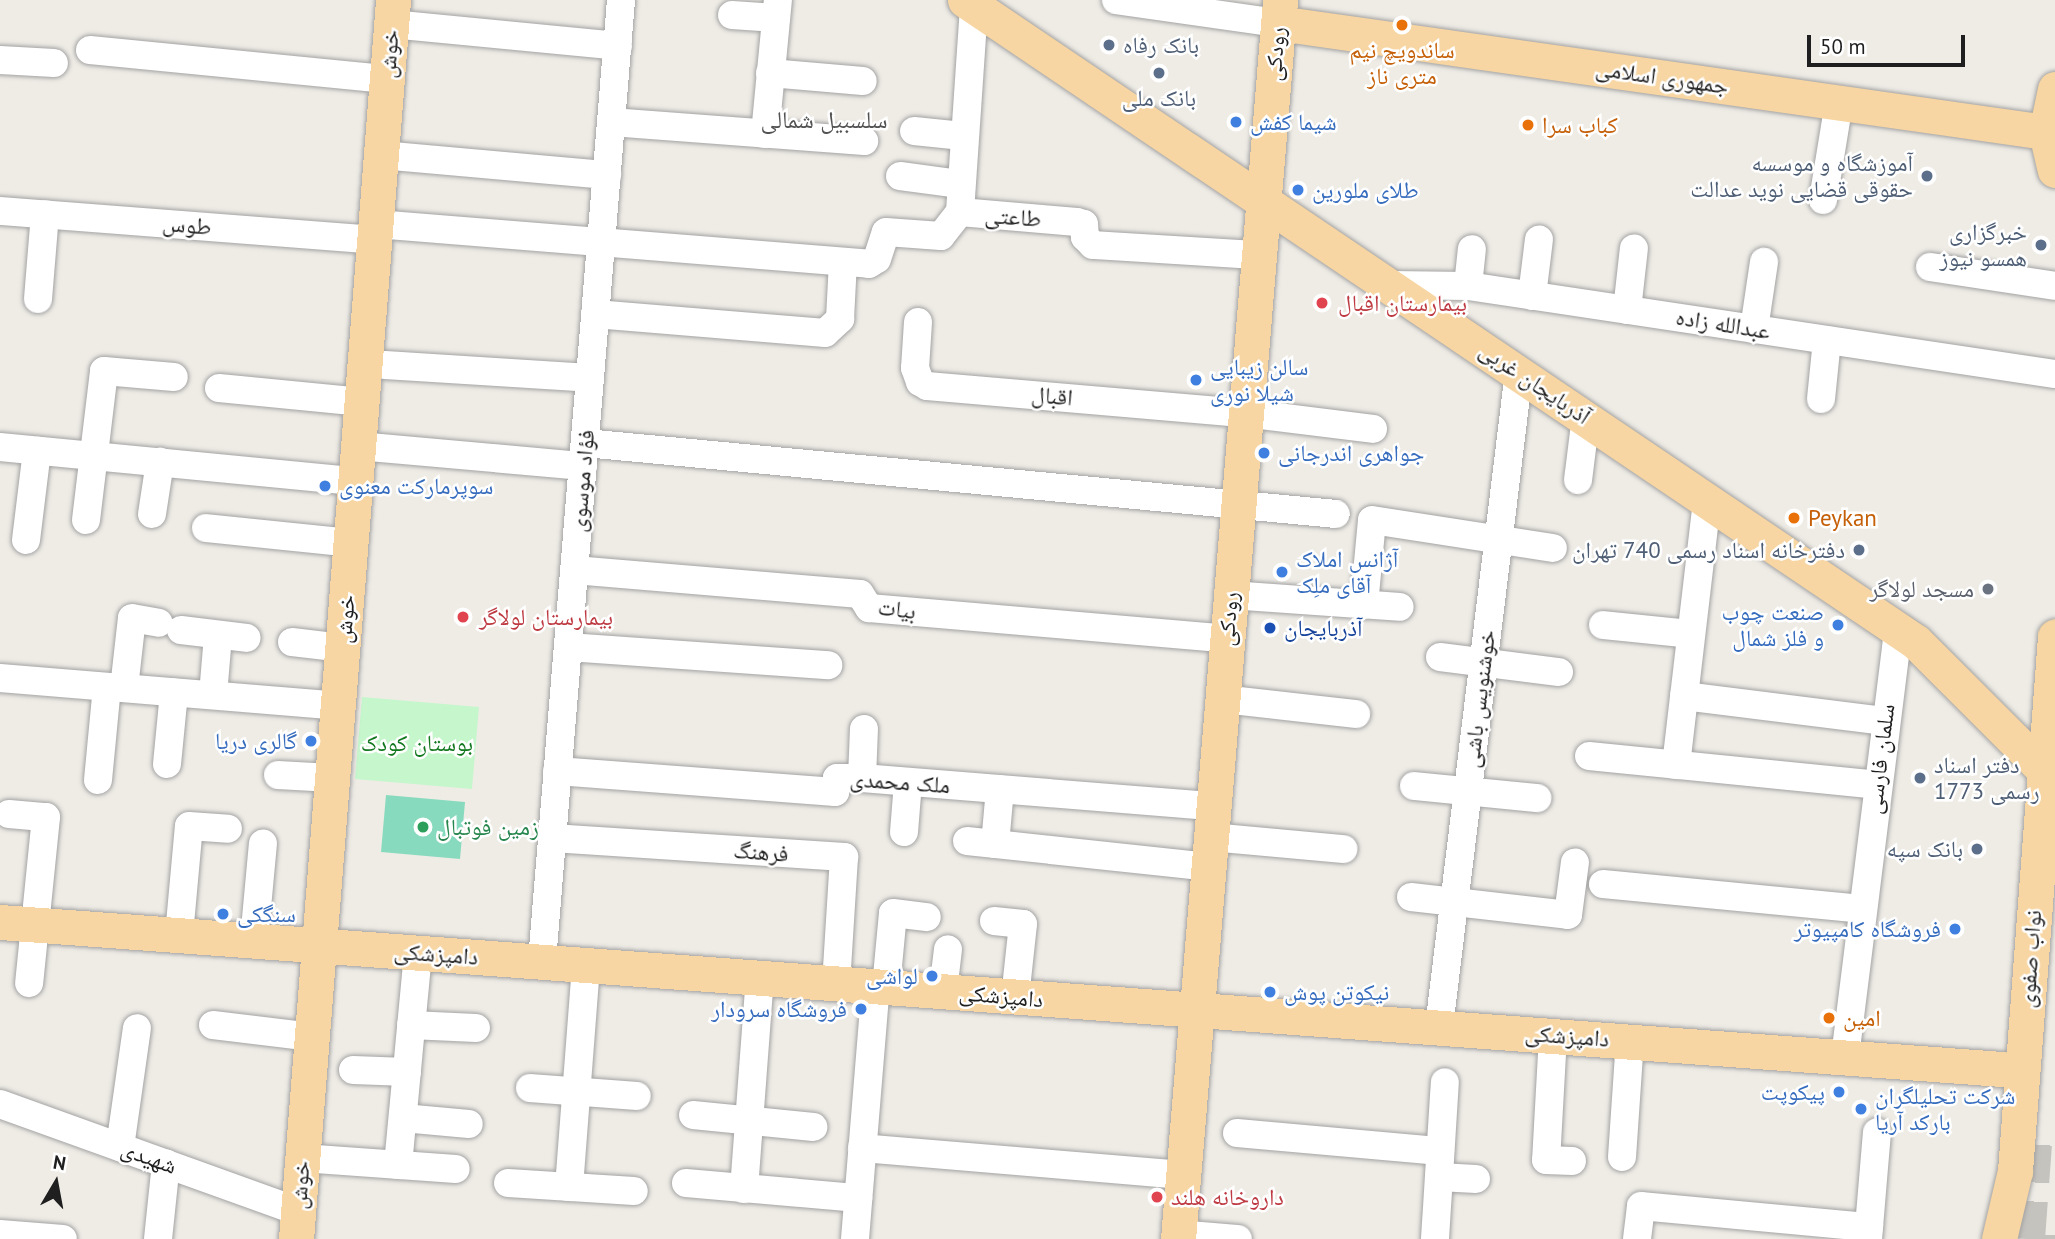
<!DOCTYPE html>
<html>
<head>
<meta charset="utf-8">
<style>
  body { margin:0 }
  #map { position:relative; width:2055px; height:1239px; overflow:hidden; background:#efece6; font-family:"PT Sans","Noto Naskh Arabic",sans-serif }
  div>[style] { position:absolute }
  [style*='--x'] { left:calc(var(--x)*1px); top:calc(var(--y)*1px); width:calc(var(--w)*1px); rotate:calc(var(--a)*1deg) }
  .park>* { inset:0; background:#c6f6cc }
  .pitch>* { inset:0; background:#88dabe }
  .highway-tunnel>* { height:38px; margin-top:-19px; transform-origin:0; background:repeating-linear-gradient(90deg,#c5c3be 0 38px,transparent 0 57px) }
  .roads { filter:drop-shadow(0 0 2px #a3a3a3) drop-shadow(0 0 2px #a3a3a3) }
  .minor>* { height:28px; margin:-14px; padding:0 14px; transform-origin:14px; border-radius:14px; background:#fff }
  .major>* { height:35px; margin:-17.5px; padding:0 17.5px; transform-origin:17.5px; border-radius:17.5px; background:#f7d6a3 }
  .dots>* { width:19px; height:19px; translate:-50% -50%; box-sizing:border-box; border:4px solid #fff; border-radius:50% }
  span { translate:-50% -50%; white-space:nowrap; text-align:center; line-height:1.15; -webkit-text-stroke:5px #fff; paint-order:stroke }
  .service-label { font-size:23px; color:#4e5e75 }
  .left { translate:0 -50%; text-align:left }
  .right { translate:-100% -50%; text-align:right }
  .food-label { font-size:23px; color:#c56008 }
  .street-label { font-size:23px; color:#1f1f1f }
  .shop-label { font-size:23px; color:#366cbe }
  .health-label { font-size:23px; color:#be3a42 }
  .worship-label { font-size:23px; color:#5b616d }
  .transit-label { font-size:23px; color:#164399 }
  .park-label { font-size:23px; color:#12781f }
  .leisure-label { font-size:23px; color:#27864d }
  .neighbourhood-label { font-size:24px; color:#525252 }
  .north { position:absolute; left:21px; top:1148px; width:70px; height:70px; -webkit-text-stroke:5px #fff; paint-order:stroke; rotate:10deg; font-size:19px; font-weight:700; line-height:28px; text-align:center; color:#1f1f1f }
  .north::after { content:''; display:block; margin:auto; width:24px; height:32px; background:#1f1f1f; clip-path:polygon(50% 0,100% 100%,50% 72%,0 100%) }
  .scale { position:absolute; left:1807px; top:35px; width:158px; height:32px; box-sizing:border-box; border:4px solid #1f1f1f; border-top:0; padding-left:9px; font-size:21px; line-height:24px; white-space:nowrap; color:#1f1f1f; -webkit-text-stroke:5px #fff; paint-order:stroke }
</style>
</head>
<body>
<div id="map">
  <div class="park">
    <div style="clip-path:polygon(362px 697px,479px 707px,472px 789px,355px 779px)"></div>
  </div>
  <div class="pitch">
    <div style="clip-path:polygon(386px 795px,465px 802px,460px 859px,381px 852px)"></div>
  </div>
  <div class="highway-tunnel">
    <div style="--x:2026;--y:1239;--w:110;--a:-85.8"></div>
    <div style="--x:2055;--y:1239;--w:4;--a:-90"></div>
  </div>
  <div class="roads">
    <div class="minor">
      <div style="--x:1116;--y:0;--w:164;--a:8.1"></div>
      <div style="--x:732;--y:15;--w:44;--a:3.9"></div>
      <div style="--x:391;--y:24;--w:228;--a:5.5"></div>
      <div style="--x:90;--y:50;--w:298;--a:5.6"></div>
      <div style="--x:0;--y:60;--w:54;--a:3.2"></div>
      <div style="--x:770;--y:73;--w:93;--a:4.9"></div>
      <div style="--x:611;--y:122;--w:254;--a:4.3"></div>
      <div style="--x:914;--y:131;--w:49;--a:5.8"></div>
      <div style="--x:765;--y:134;--w:135;--a:-84.5"></div>
      <div style="--x:381;--y:155;--w:227;--a:5.1"></div>
      <div style="--x:900;--y:176;--w:61;--a:7.6"></div>
      <div style="--x:1823;--y:200;--w:99;--a:-80.7"></div>
      <div style="--x:0;--y:211;--w:375;--a:4.4"></div>
      <div style="--x:960;--y:212;--w:117;--a:4.9"></div>
      <div style="--x:1077;--y:222;--w:7;--a:16"></div>
      <div style="--x:1084;--y:224;--w:13;--a:86"></div>
      <div style="--x:1085;--y:237;--w:11;--a:45"></div>
      <div style="--x:1093;--y:245;--w:165;--a:3.5"></div>
      <div style="--x:960;--y:212;--w:206;--a:-86.1"></div>
      <div style="--x:376;--y:224;--w:495;--a:4.6"></div>
      <div style="--x:869;--y:264;--w:9;--a:-32"></div>
      <div style="--x:877;--y:259;--w:28;--a:-72"></div>
      <div style="--x:886;--y:232;--w:55;--a:4.2"></div>
      <div style="--x:941;--y:236;--w:31;--a:-52"></div>
      <div style="--x:1930;--y:267;--w:126;--a:8.6"></div>
      <div style="--x:1390;--y:285;--w:78;--a:0.7"></div>
      <div style="--x:1468;--y:286;--w:594;--a:8.53"></div>
      <div style="--x:1468;--y:286;--w:37;--a:-84"></div>
      <div style="--x:1532;--y:296;--w:57;--a:-83"></div>
      <div style="--x:38;--y:299;--w:85;--a:-85.3"></div>
      <div style="--x:1627;--y:310;--w:62;--a:-83.6"></div>
      <div style="--x:595;--y:314;--w:231;--a:4.7"></div>
      <div style="--x:825;--y:333;--w:21;--a:-43"></div>
      <div style="--x:840;--y:319;--w:57;--a:-87"></div>
      <div style="--x:918;--y:322;--w:46;--a:93.7"></div>
      <div style="--x:915;--y:368;--w:15;--a:70"></div>
      <div style="--x:920;--y:382;--w:8;--a:30"></div>
      <div style="--x:927;--y:386;--w:319;--a:4.9"></div>
      <div style="--x:1245;--y:413;--w:129;--a:7.1"></div>
      <div style="--x:1754;--y:329;--w:68;--a:-81.5"></div>
      <div style="--x:385;--y:365;--w:205;--a:3.6"></div>
      <div style="--x:219;--y:388;--w:144;--a:5.6"></div>
      <div style="--x:1821;--y:399;--w:59;--a:-84.2"></div>
      <div style="--x:585;--y:443;--w:754;--a:5.4"></div>
      <div style="--x:358;--y:446;--w:226;--a:5.1"></div>
      <div style="--x:0;--y:447;--w:358;--a:5.5"></div>
      <div style="--x:1578;--y:480;--w:64;--a:-82.8"></div>
      <div style="--x:152;--y:514;--w:53;--a:-81.3"></div>
      <div style="--x:86;--y:520;--w:150;--a:-83.1"></div>
      <div style="--x:104;--y:371;--w:70;--a:4.9"></div>
      <div style="--x:206;--y:528;--w:146;--a:5.9"></div>
      <div style="--x:26;--y:540;--w:90;--a:-83"></div>
      <div style="--x:574;--y:570;--w:287;--a:4.8"></div>
      <div style="--x:860;--y:594;--w:17;--a:57"></div>
      <div style="--x:869;--y:608;--w:359;--a:4.9"></div>
      <div style="--x:1230;--y:595;--w:170;--a:4"></div>
      <div style="--x:1364;--y:605;--w:85;--a:-84.6"></div>
      <div style="--x:1372;--y:520;--w:183;--a:8.8"></div>
      <div style="--x:1603;--y:625;--w:88;--a:5.8"></div>
      <div style="--x:181;--y:630;--w:66;--a:6.9"></div>
      <div style="--x:292;--y:642;--w:50;--a:6.8"></div>
      <div style="--x:568;--y:647;--w:261;--a:4"></div>
      <div style="--x:1440;--y:657;--w:120;--a:7.2"></div>
      <div style="--x:0;--y:678;--w:339;--a:4.7"></div>
      <div style="--x:124;--y:688;--w:70;--a:-83.5"></div>
      <div style="--x:132;--y:618;--w:27;--a:10"></div>
      <div style="--x:213;--y:695;--w:60;--a:-85.2"></div>
      <div style="--x:1684;--y:696;--w:203;--a:7.1"></div>
      <div style="--x:1222;--y:699;--w:135;--a:6.4"></div>
      <div style="--x:1589;--y:756;--w:289;--a:5.7"></div>
      <div style="--x:167;--y:764;--w:72;--a:-84.4"></div>
      <div style="--x:1676;--y:765;--w:267;--a:-83.3"></div>
      <div style="--x:557;--y:771;--w:279;--a:4.3"></div>
      <div style="--x:835;--y:792;--w:14;--a:-82"></div>
      <div style="--x:837;--y:778;--w:25;--a:0"></div>
      <div style="--x:862;--y:778;--w:352;--a:4.6"></div>
      <div style="--x:278;--y:775;--w:54;--a:3.2"></div>
      <div style="--x:862;--y:778;--w:49;--a:-87.7"></div>
      <div style="--x:98;--y:780;--w:93;--a:-84.5"></div>
      <div style="--x:1414;--y:786;--w:124;--a:5.6"></div>
      <div style="--x:9;--y:814;--w:37;--a:5"></div>
      <div style="--x:46;--y:817;--w:167;--a:95.8"></div>
      <div style="--x:904;--y:832;--w:50;--a:-85.4"></div>
      <div style="--x:1211;--y:837;--w:133;--a:5.2"></div>
      <div style="--x:552;--y:838;--w:293;--a:3.7"></div>
      <div style="--x:844;--y:857;--w:126;--a:93.6"></div>
      <div style="--x:967;--y:841;--w:243;--a:6.1"></div>
      <div style="--x:995;--y:844;--w:55;--a:-84.8"></div>
      <div style="--x:1603;--y:884;--w:260;--a:5.5"></div>
      <div style="--x:1411;--y:897;--w:158;--a:6.5"></div>
      <div style="--x:1568;--y:915;--w:53;--a:-82.5"></div>
      <div style="--x:994;--y:921;--w:29;--a:6"></div>
      <div style="--x:1023;--y:924;--w:74;--a:96.2"></div>
      <div style="--x:179;--y:935;--w:109;--a:-84.8"></div>
      <div style="--x:189;--y:826;--w:39;--a:4"></div>
      <div style="--x:254;--y:940;--w:97;--a:-84.7"></div>
      <div style="--x:542;--y:961;--w:964;--a:-85.3"></div>
      <div style="--x:886;--y:987;--w:74;--a:-84.6"></div>
      <div style="--x:893;--y:913;--w:34;--a:7"></div>
      <div style="--x:943;--y:991;--w:42;--a:-83.2"></div>
      <div style="--x:213;--y:1025;--w:100;--a:6.9"></div>
      <div style="--x:411;--y:1025;--w:65;--a:2.6"></div>
      <div style="--x:1439;--y:1027;--w:660;--a:-83.04"></div>
      <div style="--x:1553;--y:1036;--w:124;--a:93.2"></div>
      <div style="--x:1546;--y:1160;--w:26;--a:2"></div>
      <div style="--x:1845;--y:1057;--w:431;--a:-82.9"></div>
      <div style="--x:353;--y:1070;--w:54;--a:2.1"></div>
      <div style="--x:530;--y:1088;--w:107;--a:4.3"></div>
      <div style="--x:0;--y:1104;--w:317;--a:19.8"></div>
      <div style="--x:693;--y:1115;--w:121;--a:5.7"></div>
      <div style="--x:403;--y:1118;--w:66;--a:5.2"></div>
      <div style="--x:1237;--y:1133;--w:204;--a:5.1"></div>
      <div style="--x:120;--y:1147;--w:120;--a:-81.9"></div>
      <div style="--x:862;--y:1148;--w:323;--a:4.8"></div>
      <div style="--x:1622;--y:1157;--w:116;--a:-86.1"></div>
      <div style="--x:302;--y:1158;--w:154;--a:4.1"></div>
      <div style="--x:398;--y:1165;--w:214;--a:-84.6"></div>
      <div style="--x:1439;--y:1177;--w:37;--a:3"></div>
      <div style="--x:508;--y:1183;--w:126;--a:3.6"></div>
      <div style="--x:686;--y:1183;--w:173;--a:5"></div>
      <div style="--x:569;--y:1187;--w:223;--a:-85.6"></div>
      <div style="--x:744;--y:1189;--w:213;--a:-85.7"></div>
      <div style="--x:0;--y:1234;--w:63;--a:4.5"></div>
      <div style="--x:1179;--y:1234;--w:59;--a:4.8"></div>
      <div style="--x:158;--y:1239;--w:76;--a:-84"></div>
      <div style="--x:855;--y:1239;--w:254;--a:-85.3"></div>
      <div style="--x:1435;--y:1239;--w:157;--a:-86.4"></div>
      <div style="--x:1637;--y:1239;--w:33;--a:-83"></div>
      <div style="--x:1641;--y:1206;--w:229;--a:5.3"></div>
      <div style="--x:1868;--y:1239;--w:107;--a:-85.2"></div>
    </div>
    <div class="major">
      <div style="--x:965;--y:0;--w:1147;--a:34.02"></div>
      <div style="--x:1916;--y:642;--w:184;--a:45"></div>
      <div style="--x:1278;--y:23;--w:776;--a:8.08"></div>
      <div style="--x:2055;--y:89;--w:44;--a:101.8"></div>
      <div style="--x:2046;--y:132;--w:39;--a:77"></div>
      <div style="--x:0;--y:922;--w:2008;--a:4.2"></div>
      <div style="--x:296;--y:1239;--w:1243;--a:-85.52"></div>
      <div style="--x:1178;--y:1239;--w:1243;--a:-85.29"></div>
      <div style="--x:1999;--y:1239;--w:70;--a:-76.8"></div>
      <div style="--x:2015;--y:1171;--w:536;--a:-85.72"></div>
    </div>
  </div>
  <div class="dots">
    <div style="left:1402px;top:25px;background:#e8710a"></div>
    <div style="left:1109px;top:45px;background:#5c6f8a"></div>
    <div style="left:1159px;top:73px;background:#5c6f8a"></div>
    <div style="left:1236px;top:122px;background:#3f7fe0"></div>
    <div style="left:1528px;top:125px;background:#e8710a"></div>
    <div style="left:1927px;top:176px;background:#5c6f8a"></div>
    <div style="left:1298px;top:190px;background:#3f7fe0"></div>
    <div style="left:2041px;top:245px;background:#5c6f8a"></div>
    <div style="left:1322px;top:303px;background:#e0444e"></div>
    <div style="left:1196px;top:380px;background:#3f7fe0"></div>
    <div style="left:1264px;top:453px;background:#3f7fe0"></div>
    <div style="left:325px;top:486px;background:#3f7fe0"></div>
    <div style="left:1794px;top:518px;background:#e8710a"></div>
    <div style="left:1859px;top:550px;background:#5c6f8a"></div>
    <div style="left:1282px;top:572px;background:#3f7fe0"></div>
    <div style="left:1988px;top:589px;background:#6b7280"></div>
    <div style="left:463px;top:617px;background:#e0444e"></div>
    <div style="left:1838px;top:625px;background:#3f7fe0"></div>
    <div style="left:1270px;top:628px;background:#1a4fb4"></div>
    <div style="left:311px;top:741px;background:#3f7fe0"></div>
    <div style="left:1920px;top:778px;background:#5c6f8a"></div>
    <div style="left:423px;top:827px;background:#2e9e5b"></div>
    <div style="left:1977px;top:849px;background:#5c6f8a"></div>
    <div style="left:223px;top:914px;background:#3f7fe0"></div>
    <div style="left:1955px;top:929px;background:#3f7fe0"></div>
    <div style="left:932px;top:976px;background:#3f7fe0"></div>
    <div style="left:1270px;top:992px;background:#3f7fe0"></div>
    <div style="left:861px;top:1009px;background:#3f7fe0"></div>
    <div style="left:1829px;top:1018px;background:#e8710a"></div>
    <div style="left:1839px;top:1092px;background:#3f7fe0"></div>
    <div style="left:1861px;top:1109px;background:#3f7fe0"></div>
    <div style="left:1157px;top:1197px;background:#e0444e"></div>
  </div>
  <div class="service-label">
    <span class="left" style="left:1123px;top:45px">بانک رفاه</span>
    <span style="left:1159px;top:98px">بانک ملی</span>
    <span class="right" style="left:1913px;top:176px">آموزشگاه و موسسه<br>حقوقی قضایی نوید عدالت</span>
    <span class="right" style="left:2027px;top:245px">خبرگزاری<br>همسو نیوز</span>
    <span class="right" style="left:1845px;top:550px">دفترخانه اسناد رسمی 740 تهران</span>
    <span class="left" style="left:1934px;top:778px">دفتر اسناد<br>رسمی 1773</span>
    <span class="right" style="left:1963px;top:849px">بانک سپه</span>
  </div>
  <div class="food-label">
    <span style="left:1402px;top:63px">ساندویچ نیم<br>متری ناز</span>
    <span class="left" style="left:1542px;top:125px">کباب سرا</span>
    <span class="left" style="left:1808px;top:518px">Peykan</span>
    <span class="left" style="left:1843px;top:1018px">امین</span>
  </div>
  <div class="street-label">
    <span style="left:389px;top:54px;rotate:-86deg">خوش</span>
    <span style="left:1275px;top:54px;rotate:-85deg">رودکی</span>
    <span style="left:1662px;top:77px;rotate:8deg">جمهوری اسلامی</span>
    <span style="left:1013px;top:217px;rotate:4deg">طاعتی</span>
    <span style="left:187px;top:225px;rotate:5deg">طوس</span>
    <span style="left:1723px;top:324px;rotate:9deg">عبدالله زاده</span>
    <span style="left:1535px;top:383px;rotate:34deg">آذربایجان غربی</span>
    <span style="left:1052px;top:396px;rotate:5deg">اقبال</span>
    <span style="left:582px;top:481px;rotate:-85deg">فؤاد موسوی</span>
    <span style="left:897px;top:609px;rotate:7deg">بیات</span>
    <span style="left:345px;top:619px;rotate:-85deg">خوش</span>
    <span style="left:1228px;top:619px;rotate:-85deg">رودکی</span>
    <span style="left:1479px;top:699px;rotate:-83deg">خوشنویس باشی</span>
    <span style="left:1880px;top:759px;rotate:-83deg">سلمان فارسی</span>
    <span style="left:900px;top:782px;rotate:4deg">ملک محمدی</span>
    <span style="left:761px;top:852px;rotate:4deg">فرهنگ</span>
    <span style="left:436px;top:954px;rotate:4deg">دامپزشکی</span>
    <span style="left:2030px;top:959px;rotate:-86deg">نواب صفوی</span>
    <span style="left:1001px;top:996px;rotate:5deg">دامپزشکی</span>
    <span style="left:1567px;top:1036px;rotate:4deg">دامپزشکی</span>
    <span style="left:149px;top:1157px;rotate:20deg">شهیدی</span>
    <span style="left:300px;top:1185px;rotate:-86deg">خوش</span>
  </div>
  <div class="shop-label">
    <span class="left" style="left:1250px;top:122px">شیما کفش</span>
    <span class="left" style="left:1312px;top:190px">طلای ملورین</span>
    <span class="left" style="left:1210px;top:380px">سالن زیبایی<br>شیلا نوری</span>
    <span class="left" style="left:1278px;top:453px">جواهری اندرجانی</span>
    <span class="left" style="left:339px;top:486px">سوپرمارکت معنوی</span>
    <span class="left" style="left:1296px;top:572px">آژانس املاک<br>آقای ملِک</span>
    <span class="right" style="left:1824px;top:625px">صنعت چوب<br>و فلز شمال</span>
    <span class="right" style="left:297px;top:741px">گالری دریا</span>
    <span class="left" style="left:237px;top:914px">سنگکی</span>
    <span class="right" style="left:1941px;top:929px">فروشگاه کامپیوتر</span>
    <span class="right" style="left:918px;top:976px">لواشی</span>
    <span class="left" style="left:1284px;top:992px">نیکوتن پوش</span>
    <span class="right" style="left:847px;top:1009px">فروشگاه سرودار</span>
    <span class="right" style="left:1825px;top:1092px">پیکوپت</span>
    <span class="left" style="left:1875px;top:1109px">شرکت تحلیلگران<br>بارکد آریا</span>
  </div>
  <div class="health-label">
    <span class="left" style="left:1338px;top:303px">بیمارستان اقبال</span>
    <span class="left" style="left:479px;top:617px">بیمارستان لولاگر</span>
    <span class="left" style="left:1171px;top:1197px">داروخانه هلند</span>
  </div>
  <div class="worship-label">
    <span class="right" style="left:1974px;top:589px">مسجد لولاگر</span>
  </div>
  <div class="transit-label">
    <span class="left" style="left:1284px;top:628px">آذربایجان</span>
  </div>
  <div class="park-label">
    <span style="left:417px;top:743px">بوستان کودک</span>
  </div>
  <div class="leisure-label">
    <span class="left" style="left:437px;top:827px">زمین فوتبال</span>
  </div>
  <div class="neighbourhood-label">
    <span style="left:824px;top:120px">سلسبیل شمالی</span>
  </div>
  <div class="north">N</div>
  <div class="scale">50 m</div>
</div>
</body>
</html>
